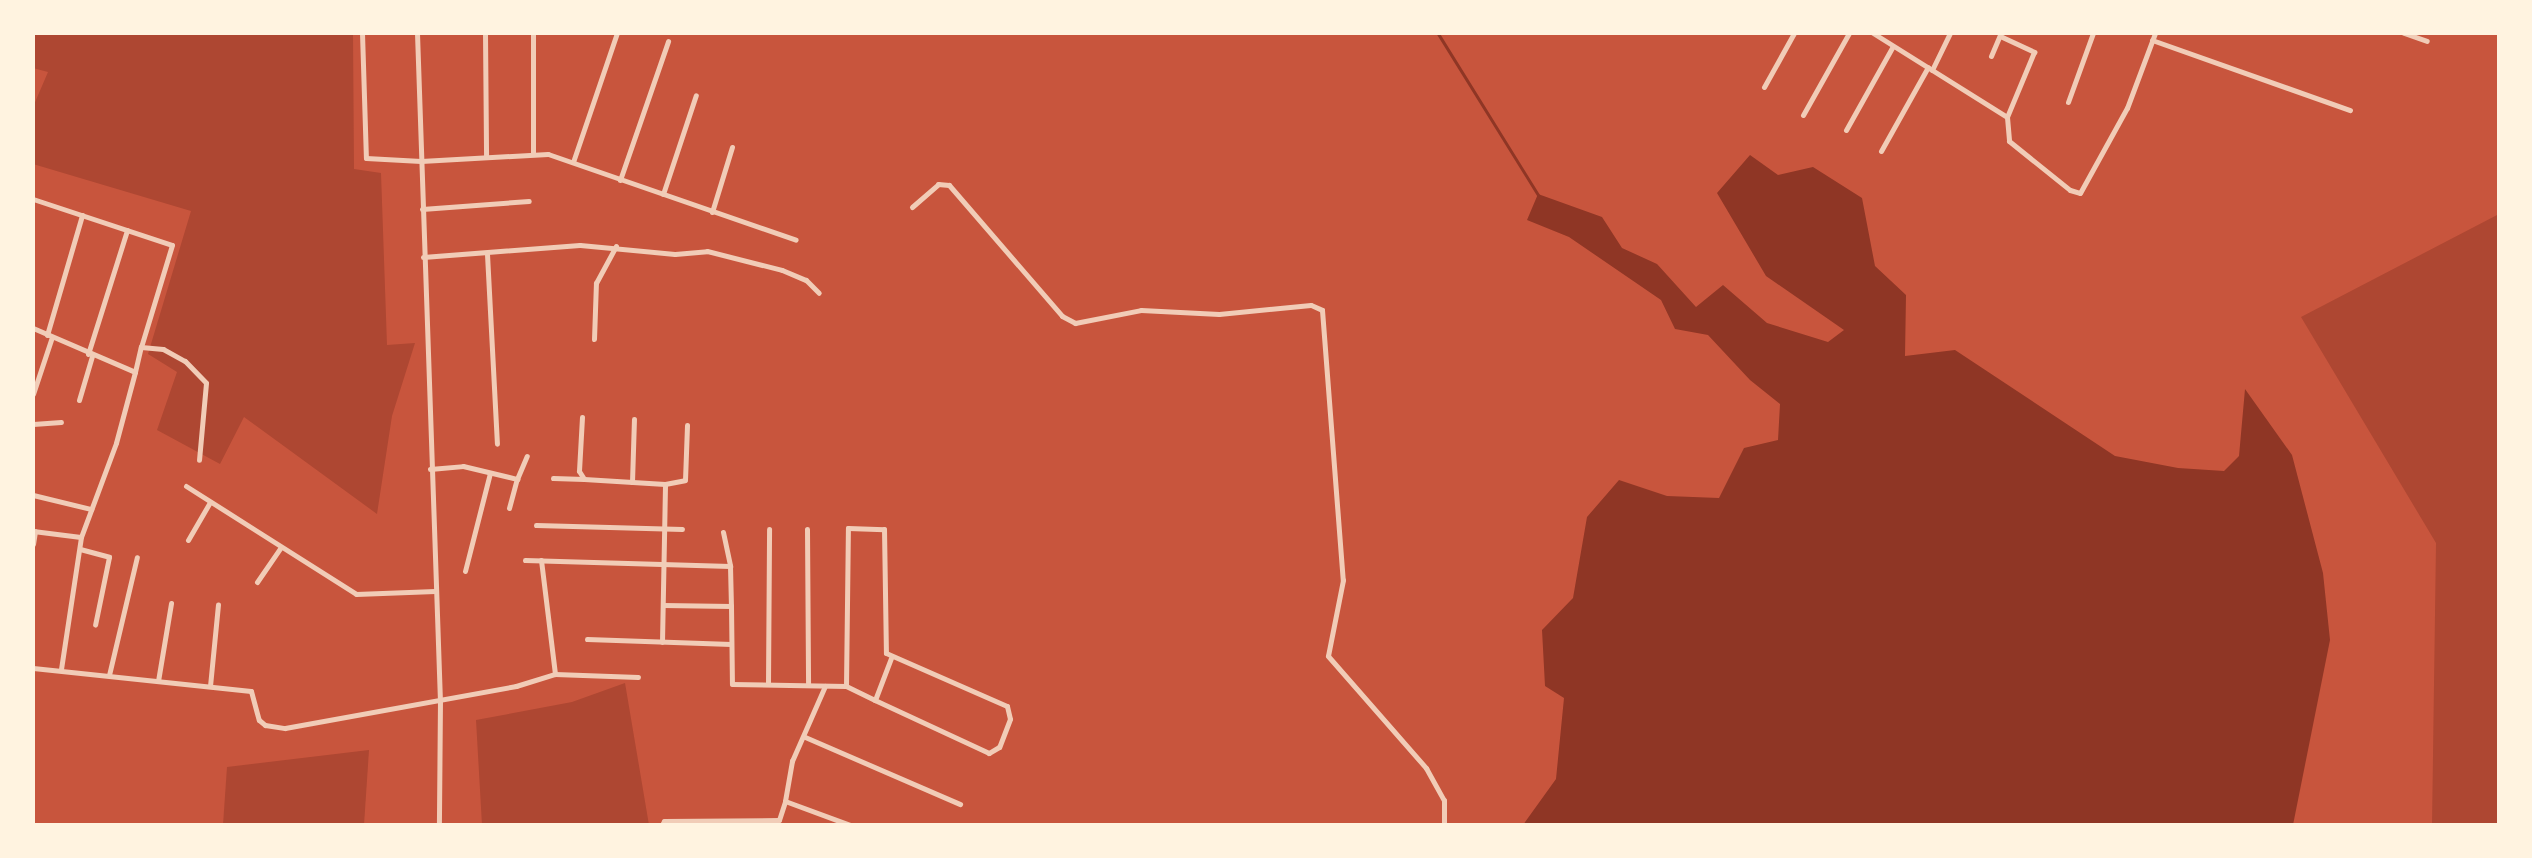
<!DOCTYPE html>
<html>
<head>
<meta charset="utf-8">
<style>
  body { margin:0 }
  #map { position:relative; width:2532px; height:858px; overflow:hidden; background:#c8553d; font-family:Figtree,sans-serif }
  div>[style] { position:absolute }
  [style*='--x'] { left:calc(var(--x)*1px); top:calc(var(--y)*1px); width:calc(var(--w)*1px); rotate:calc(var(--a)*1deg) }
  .green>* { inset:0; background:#ae4732 }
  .water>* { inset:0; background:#8f3625 }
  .stream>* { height:2.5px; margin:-1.25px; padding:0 1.25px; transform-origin:1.25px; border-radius:1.25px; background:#8f3625 }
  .minor>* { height:5px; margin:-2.5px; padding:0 2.5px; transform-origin:2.5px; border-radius:2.5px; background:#f1ccb7 }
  span { translate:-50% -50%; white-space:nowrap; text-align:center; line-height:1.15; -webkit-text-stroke:6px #fff3e0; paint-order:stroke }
  .frame { position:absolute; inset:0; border:35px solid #fff3e0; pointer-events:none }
</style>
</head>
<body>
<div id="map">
  <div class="green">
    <div style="clip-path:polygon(33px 33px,353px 33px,354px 169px,381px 173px,387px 345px,415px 343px,392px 416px,377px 514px,244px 417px,220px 464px,157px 430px,177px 372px,148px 354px,191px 211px,33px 164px,33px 107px,48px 72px,33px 68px)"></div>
    <div style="clip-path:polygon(2499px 214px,2499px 825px,2432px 825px,2436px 543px,2301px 317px)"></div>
    <div style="clip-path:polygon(625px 683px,649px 825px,482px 825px,476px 720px,572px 702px)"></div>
    <div style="clip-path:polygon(369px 750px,364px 825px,223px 825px,227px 767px)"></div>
  </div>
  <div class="water">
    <div style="clip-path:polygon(1750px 155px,1778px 175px,1813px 167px,1862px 198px,1875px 266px,1906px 295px,1905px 356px,1955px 350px,2115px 456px,2178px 468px,2224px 471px,2239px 456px,2245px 389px,2292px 455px,2323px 573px,2330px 640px,2293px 825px,1523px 825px,1556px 779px,1564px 698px,1545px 686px,1542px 630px,1573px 598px,1587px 517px,1619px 480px,1667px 496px,1719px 498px,1744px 448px,1778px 440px,1780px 404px,1750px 380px,1708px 335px,1675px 329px,1661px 300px,1569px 237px,1527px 220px,1538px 194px,1602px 217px,1622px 248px,1657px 264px,1696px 307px,1723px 285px,1767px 323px,1828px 342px,1844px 330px,1766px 276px,1717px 193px)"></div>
  </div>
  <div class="stream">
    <div style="--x:1438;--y:33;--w:190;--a:58.2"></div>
  </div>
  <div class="minor">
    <div style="--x:362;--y:33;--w:125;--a:88.2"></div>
    <div style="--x:366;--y:158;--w:55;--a:3.1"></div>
    <div style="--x:421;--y:161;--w:127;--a:-3.2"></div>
    <div style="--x:548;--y:154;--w:262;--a:19.1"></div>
    <div style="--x:417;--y:33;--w:667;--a:88.03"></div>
    <div style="--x:440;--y:700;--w:125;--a:90.5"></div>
    <div style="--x:485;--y:33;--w:123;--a:89.5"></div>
    <div style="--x:1873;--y:33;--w:158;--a:32.1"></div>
    <div style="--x:2404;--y:33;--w:24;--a:19"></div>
    <div style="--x:2000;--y:36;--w:38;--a:25"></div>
    <div style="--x:2034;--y:52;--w:70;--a:112.6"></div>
    <div style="--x:2007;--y:117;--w:24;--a:85"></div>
    <div style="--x:2009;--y:141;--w:78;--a:38.8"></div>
    <div style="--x:2070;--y:190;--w:10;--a:17"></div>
    <div style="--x:2080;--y:193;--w:97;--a:-61.1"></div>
    <div style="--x:2127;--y:108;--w:80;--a:-69.5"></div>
    <div style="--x:2152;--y:40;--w:210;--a:19.5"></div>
    <div style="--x:1991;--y:56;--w:25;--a:-67"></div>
    <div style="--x:1932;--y:70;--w:41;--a:-64.1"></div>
    <div style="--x:1764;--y:87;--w:62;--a:-60.9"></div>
    <div style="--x:2068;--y:102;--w:73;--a:-70.1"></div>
    <div style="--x:1803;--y:115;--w:94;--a:-60.7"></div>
    <div style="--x:1846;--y:130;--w:96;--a:-60.8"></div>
    <div style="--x:1881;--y:151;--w:96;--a:-60.8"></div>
    <div style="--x:533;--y:154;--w:121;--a:-90"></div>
    <div style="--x:573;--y:162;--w:136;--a:-71.2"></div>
    <div style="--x:620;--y:180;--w:147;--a:-70.9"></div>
    <div style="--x:663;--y:194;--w:104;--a:-71.6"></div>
    <div style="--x:33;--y:199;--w:146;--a:18.3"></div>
    <div style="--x:172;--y:245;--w:107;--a:106.9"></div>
    <div style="--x:912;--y:207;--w:35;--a:-41"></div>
    <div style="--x:938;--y:184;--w:11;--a:5"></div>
    <div style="--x:949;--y:185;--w:173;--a:49.2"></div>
    <div style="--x:1062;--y:316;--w:15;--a:28"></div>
    <div style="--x:1075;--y:323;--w:67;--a:-11.1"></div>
    <div style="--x:1141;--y:310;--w:78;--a:2.9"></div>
    <div style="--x:1219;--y:314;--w:92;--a:-5.6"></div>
    <div style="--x:1311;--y:305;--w:12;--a:24"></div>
    <div style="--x:1322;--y:310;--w:271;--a:85.6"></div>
    <div style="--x:1343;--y:580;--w:77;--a:101.2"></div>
    <div style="--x:1328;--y:656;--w:149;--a:48.8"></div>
    <div style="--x:1426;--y:768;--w:37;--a:61"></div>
    <div style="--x:1444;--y:800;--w:25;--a:90"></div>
    <div style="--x:422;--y:209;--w:107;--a:-4.3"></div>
    <div style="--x:712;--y:212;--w:68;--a:-72.9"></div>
    <div style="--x:487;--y:254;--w:190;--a:87"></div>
    <div style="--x:423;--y:257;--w:157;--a:-4.4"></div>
    <div style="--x:580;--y:245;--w:95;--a:5.4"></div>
    <div style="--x:675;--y:254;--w:32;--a:-5"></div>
    <div style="--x:707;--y:251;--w:77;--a:14.2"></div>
    <div style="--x:782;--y:270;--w:26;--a:23"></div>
    <div style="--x:806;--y:280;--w:18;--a:45"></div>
    <div style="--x:33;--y:328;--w:111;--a:23.3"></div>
    <div style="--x:135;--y:372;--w:73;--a:105"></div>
    <div style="--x:116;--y:443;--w:100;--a:110.4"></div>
    <div style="--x:81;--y:537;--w:134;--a:98.6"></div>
    <div style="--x:47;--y:335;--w:125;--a:-73.7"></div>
    <div style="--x:594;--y:339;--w:56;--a:-88"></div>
    <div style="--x:596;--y:283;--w:42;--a:-61.6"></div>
    <div style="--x:88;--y:354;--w:130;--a:-72.5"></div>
    <div style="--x:135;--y:372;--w:26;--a:-77"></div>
    <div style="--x:141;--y:347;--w:22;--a:5"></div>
    <div style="--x:163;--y:349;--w:25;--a:29"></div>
    <div style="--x:185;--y:361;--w:30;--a:46"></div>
    <div style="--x:206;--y:383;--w:77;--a:95.2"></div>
    <div style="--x:33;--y:394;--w:60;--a:-71.6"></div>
    <div style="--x:79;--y:400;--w:46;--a:-73.5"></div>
    <div style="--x:582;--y:417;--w:54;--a:93.2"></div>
    <div style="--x:579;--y:471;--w:9;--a:58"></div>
    <div style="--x:584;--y:479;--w:81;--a:3.5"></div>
    <div style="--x:33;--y:424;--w:28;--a:-4"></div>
    <div style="--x:430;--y:469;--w:33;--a:-5"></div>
    <div style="--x:463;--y:466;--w:56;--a:13.5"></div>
    <div style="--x:517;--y:479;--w:25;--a:-67"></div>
    <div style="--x:553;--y:478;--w:31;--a:2"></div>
    <div style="--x:632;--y:482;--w:63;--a:-88.2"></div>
    <div style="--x:186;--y:486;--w:201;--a:32.4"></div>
    <div style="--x:356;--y:594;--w:79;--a:-2.2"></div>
    <div style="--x:33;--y:495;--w:60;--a:13.6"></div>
    <div style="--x:509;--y:508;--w:30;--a:-75"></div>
    <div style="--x:536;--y:525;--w:146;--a:1.6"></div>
    <div style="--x:807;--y:529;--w:156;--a:89.6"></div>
    <div style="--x:33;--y:531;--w:48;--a:7.1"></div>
    <div style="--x:723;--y:532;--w:35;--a:78"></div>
    <div style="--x:730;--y:566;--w:40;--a:88.6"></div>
    <div style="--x:188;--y:540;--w:44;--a:-59.9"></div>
    <div style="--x:33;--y:544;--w:13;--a:-81"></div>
    <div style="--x:80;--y:549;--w:30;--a:15"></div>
    <div style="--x:109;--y:557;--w:69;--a:101.6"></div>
    <div style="--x:525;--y:560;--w:205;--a:1.7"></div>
    <div style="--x:541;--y:560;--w:115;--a:83"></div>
    <div style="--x:465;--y:571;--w:101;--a:-75.7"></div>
    <div style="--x:257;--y:582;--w:42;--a:-55.6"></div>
    <div style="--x:663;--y:605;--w:68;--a:0.8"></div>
    <div style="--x:731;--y:606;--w:78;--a:89.3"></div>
    <div style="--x:732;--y:684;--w:114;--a:1"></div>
    <div style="--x:846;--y:686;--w:32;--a:26"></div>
    <div style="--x:587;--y:639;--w:144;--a:2"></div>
    <div style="--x:662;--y:642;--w:158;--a:-88.9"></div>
    <div style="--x:665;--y:484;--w:20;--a:-11"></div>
    <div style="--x:685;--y:480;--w:55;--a:-87.9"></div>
    <div style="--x:33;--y:668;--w:219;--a:6"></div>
    <div style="--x:251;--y:691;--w:30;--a:75"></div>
    <div style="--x:259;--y:720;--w:8;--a:40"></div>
    <div style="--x:265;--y:725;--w:20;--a:9"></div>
    <div style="--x:285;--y:728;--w:235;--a:-10.3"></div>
    <div style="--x:516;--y:686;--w:41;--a:-17.1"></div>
    <div style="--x:555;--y:674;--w:83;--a:2.1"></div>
    <div style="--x:109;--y:675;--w:121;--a:-76.7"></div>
    <div style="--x:158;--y:681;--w:79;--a:-80.5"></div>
    <div style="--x:768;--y:683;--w:154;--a:-89.6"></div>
    <div style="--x:210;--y:686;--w:82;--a:-84.4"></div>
    <div style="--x:846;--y:686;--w:158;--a:-89.3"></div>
    <div style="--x:848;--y:528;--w:36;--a:2"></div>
    <div style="--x:884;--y:529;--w:124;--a:89.1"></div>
    <div style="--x:886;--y:653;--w:132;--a:23.7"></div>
    <div style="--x:1007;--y:706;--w:13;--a:77"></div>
    <div style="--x:1010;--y:719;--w:30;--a:111"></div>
    <div style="--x:999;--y:747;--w:12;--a:149"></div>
    <div style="--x:989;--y:753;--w:126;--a:-155.1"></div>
    <div style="--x:875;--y:700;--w:45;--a:-69.1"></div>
    <div style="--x:805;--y:737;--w:169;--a:23.4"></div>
    <div style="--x:785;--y:801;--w:41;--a:-80.1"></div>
    <div style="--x:792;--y:761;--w:82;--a:-66.3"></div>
    <div style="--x:662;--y:825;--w:4;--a:-63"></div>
    <div style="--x:664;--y:821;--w:115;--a:-0.5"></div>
    <div style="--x:779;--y:820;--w:20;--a:-72"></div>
    <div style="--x:785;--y:801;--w:69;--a:20.3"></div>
  </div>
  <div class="frame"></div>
</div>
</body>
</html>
